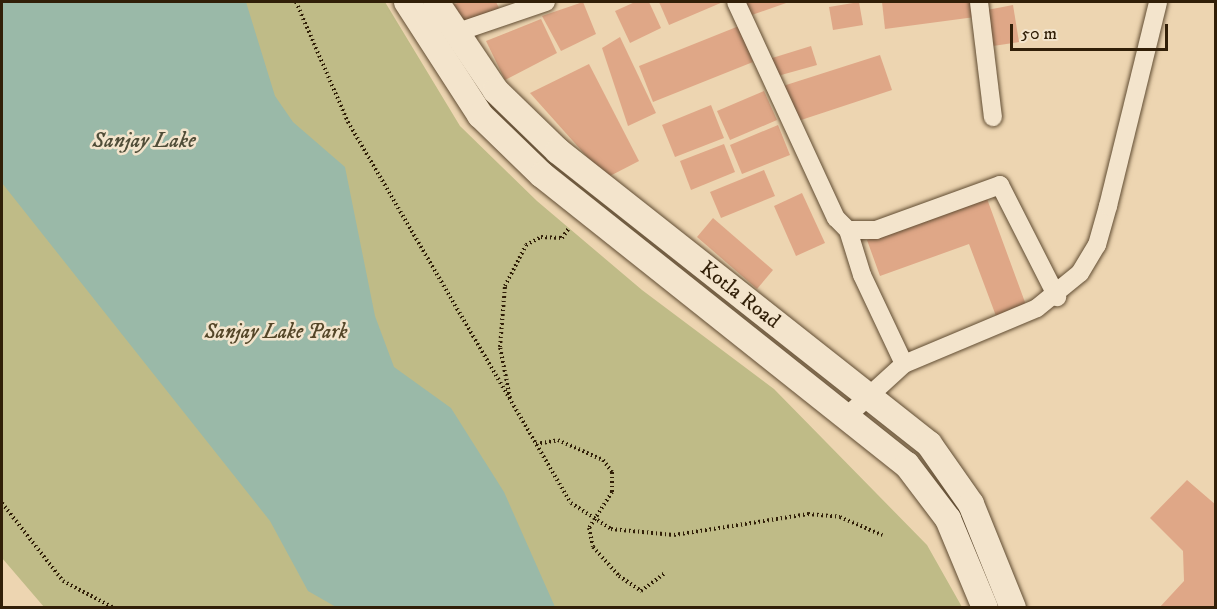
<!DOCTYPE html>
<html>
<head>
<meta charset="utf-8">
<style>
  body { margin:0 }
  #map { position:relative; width:1217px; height:609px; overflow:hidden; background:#edd5b1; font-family:"IM FELL DW Pica",serif }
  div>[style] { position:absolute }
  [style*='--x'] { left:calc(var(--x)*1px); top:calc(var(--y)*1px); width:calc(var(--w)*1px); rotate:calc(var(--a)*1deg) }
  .green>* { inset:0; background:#bfbb87 }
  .water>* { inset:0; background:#9ab9a8 }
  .building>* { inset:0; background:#dfa787 }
  .path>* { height:4px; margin-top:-2px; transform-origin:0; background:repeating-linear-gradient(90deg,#311f08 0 1.5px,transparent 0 4.5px) }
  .roads { filter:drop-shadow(0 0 2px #604c32) drop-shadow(0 0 2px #604c32) }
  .street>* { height:18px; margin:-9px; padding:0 9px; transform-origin:9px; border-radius:9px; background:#f3e4cc }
  .secondary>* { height:26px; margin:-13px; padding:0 13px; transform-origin:13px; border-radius:13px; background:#f3e4cc }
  span { translate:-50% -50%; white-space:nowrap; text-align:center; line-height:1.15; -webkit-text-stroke:5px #f3e4cc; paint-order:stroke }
  .street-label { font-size:21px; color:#311f08 }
  .park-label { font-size:21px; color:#544628; font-style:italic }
  .water-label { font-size:22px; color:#504d38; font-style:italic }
  .frame { position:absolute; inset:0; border:3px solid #311f08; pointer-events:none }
  .scale { position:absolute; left:1010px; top:24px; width:158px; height:27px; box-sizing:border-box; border:3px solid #311f08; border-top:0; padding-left:8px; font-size:18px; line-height:21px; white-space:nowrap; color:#311f08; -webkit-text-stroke:4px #f3e4cc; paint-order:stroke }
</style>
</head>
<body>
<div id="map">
  <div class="green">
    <div style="clip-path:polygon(2px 2px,385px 2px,460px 126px,537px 201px,642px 290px,774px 389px,927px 545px,962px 607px,44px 607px,2px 558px)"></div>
  </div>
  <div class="water">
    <div style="clip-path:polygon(2px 2px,246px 2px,275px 96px,293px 122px,345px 167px,375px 316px,394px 367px,451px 408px,504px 492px,555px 607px,336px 607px,308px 591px,270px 521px,2px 183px)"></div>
  </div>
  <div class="building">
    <div style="clip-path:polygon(460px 2px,496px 2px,500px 10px,463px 27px,452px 5px)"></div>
    <div style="clip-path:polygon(583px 2px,596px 34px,561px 51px,542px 16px)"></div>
    <div style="clip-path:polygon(635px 2px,649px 2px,661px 28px,630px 43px,615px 11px)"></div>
    <div style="clip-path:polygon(659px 2px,723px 2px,669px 25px)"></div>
    <div style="clip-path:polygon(740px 2px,789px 2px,746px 17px)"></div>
    <div style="clip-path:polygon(859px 2px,863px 25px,833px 30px,829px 7px)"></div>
    <div style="clip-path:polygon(882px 2px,973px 2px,975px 17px,885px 29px)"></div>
    <div style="clip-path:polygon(1013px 5px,1019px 42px,993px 46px,987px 10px)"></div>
    <div style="clip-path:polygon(541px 19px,557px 53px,505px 80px,486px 41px)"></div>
    <div style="clip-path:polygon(739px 26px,753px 62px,653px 102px,639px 66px)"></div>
    <div style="clip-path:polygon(620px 37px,656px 113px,628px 126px,602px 48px)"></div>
    <div style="clip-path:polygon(811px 46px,817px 65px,774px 77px,769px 59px)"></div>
    <div style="clip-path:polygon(880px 55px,892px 90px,795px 122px,783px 86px)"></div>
    <div style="clip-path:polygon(589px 64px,639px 161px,606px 178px,530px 93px)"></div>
    <div style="clip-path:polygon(764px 91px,777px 120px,730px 140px,717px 111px)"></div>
    <div style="clip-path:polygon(711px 105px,724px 138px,675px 157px,662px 125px)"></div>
    <div style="clip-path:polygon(778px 125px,790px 155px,742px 174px,730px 145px)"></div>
    <div style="clip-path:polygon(724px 144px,735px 172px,691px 190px,680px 161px)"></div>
    <div style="clip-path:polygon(764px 170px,775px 196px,721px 218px,710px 192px)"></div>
    <div style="clip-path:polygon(802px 193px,825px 243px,796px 256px,774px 206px)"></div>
    <div style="clip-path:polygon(986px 196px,1026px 305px,996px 316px,969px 244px,880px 276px,867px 240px)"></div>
    <div style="clip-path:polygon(713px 218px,773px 270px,757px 289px,697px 237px)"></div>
    <div style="clip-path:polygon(1187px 480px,1216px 505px,1216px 608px,1159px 608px,1184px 581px,1183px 551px,1150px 518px)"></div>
  </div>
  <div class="path">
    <div style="--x:296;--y:2;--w:131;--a:66.6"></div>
    <div style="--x:348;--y:122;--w:441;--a:59.7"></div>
    <div style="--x:571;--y:503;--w:48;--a:33"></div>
    <div style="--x:611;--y:529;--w:63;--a:5.4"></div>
    <div style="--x:674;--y:535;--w:136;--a:-8.9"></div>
    <div style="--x:808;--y:514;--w:32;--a:5"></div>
    <div style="--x:840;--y:517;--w:46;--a:23.2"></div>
    <div style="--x:510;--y:398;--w:52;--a:-101.1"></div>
    <div style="--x:500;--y:347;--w:61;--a:-85.3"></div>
    <div style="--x:505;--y:286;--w:46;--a:-62.9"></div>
    <div style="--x:526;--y:245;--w:17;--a:-28"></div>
    <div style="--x:541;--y:237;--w:21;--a:3"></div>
    <div style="--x:562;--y:238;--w:12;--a:-55"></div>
    <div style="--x:536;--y:444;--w:22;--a:-10"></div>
    <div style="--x:558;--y:440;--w:49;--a:24"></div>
    <div style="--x:603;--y:460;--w:15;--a:53"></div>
    <div style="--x:612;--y:472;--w:20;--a:90"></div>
    <div style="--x:612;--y:492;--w:43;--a:122.6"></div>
    <div style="--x:589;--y:528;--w:19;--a:78"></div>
    <div style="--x:593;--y:547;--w:39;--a:48"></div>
    <div style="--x:619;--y:576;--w:27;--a:34"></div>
    <div style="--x:641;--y:591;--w:31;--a:-37"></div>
    <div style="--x:2;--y:503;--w:99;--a:52"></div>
    <div style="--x:63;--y:581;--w:58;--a:27.9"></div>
  </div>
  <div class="roads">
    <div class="street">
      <div style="--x:736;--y:2;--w:238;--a:65.2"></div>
      <div style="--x:836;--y:218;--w:17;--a:45"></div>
      <div style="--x:848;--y:230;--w:28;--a:0"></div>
      <div style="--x:876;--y:230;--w:132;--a:-19.9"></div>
      <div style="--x:1000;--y:185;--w:126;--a:63"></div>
      <div style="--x:979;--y:2;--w:116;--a:83.1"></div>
      <div style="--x:455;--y:33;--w:96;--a:-18.8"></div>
      <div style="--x:848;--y:230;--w:47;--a:72.7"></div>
      <div style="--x:862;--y:275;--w:98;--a:64.7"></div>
      <div style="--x:847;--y:416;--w:77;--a:-42.4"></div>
      <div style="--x:904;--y:364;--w:144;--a:-22.8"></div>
      <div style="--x:1037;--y:308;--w:55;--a:-39.1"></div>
      <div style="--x:1080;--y:273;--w:33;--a:-59"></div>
      <div style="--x:1097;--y:245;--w:41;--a:-74.2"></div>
      <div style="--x:1108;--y:206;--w:210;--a:-76.2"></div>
    </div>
    <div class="secondary">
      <div style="--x:407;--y:2;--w:135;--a:57.1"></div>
      <div style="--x:480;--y:115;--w:86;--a:44.1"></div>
      <div style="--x:542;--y:175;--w:466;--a:38.5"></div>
      <div style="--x:907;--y:465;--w:68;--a:52.8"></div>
      <div style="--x:948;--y:519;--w:96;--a:67.4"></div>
      <div style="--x:436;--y:2;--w:107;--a:56"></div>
      <div style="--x:496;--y:91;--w:86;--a:44.1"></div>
      <div style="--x:558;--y:151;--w:473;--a:38.3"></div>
      <div style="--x:929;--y:444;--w:73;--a:55"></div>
      <div style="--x:971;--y:504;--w:112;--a:68"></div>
    </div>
  </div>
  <div class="street-label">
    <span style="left:740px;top:295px;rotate:38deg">Kotla Road</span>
  </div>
  <div class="park-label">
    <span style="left:276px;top:332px">Sanjay Lake Park</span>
  </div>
  <div class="water-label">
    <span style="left:144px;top:141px">Sanjay Lake</span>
  </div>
  <div class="frame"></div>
  <div class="scale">50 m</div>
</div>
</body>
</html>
